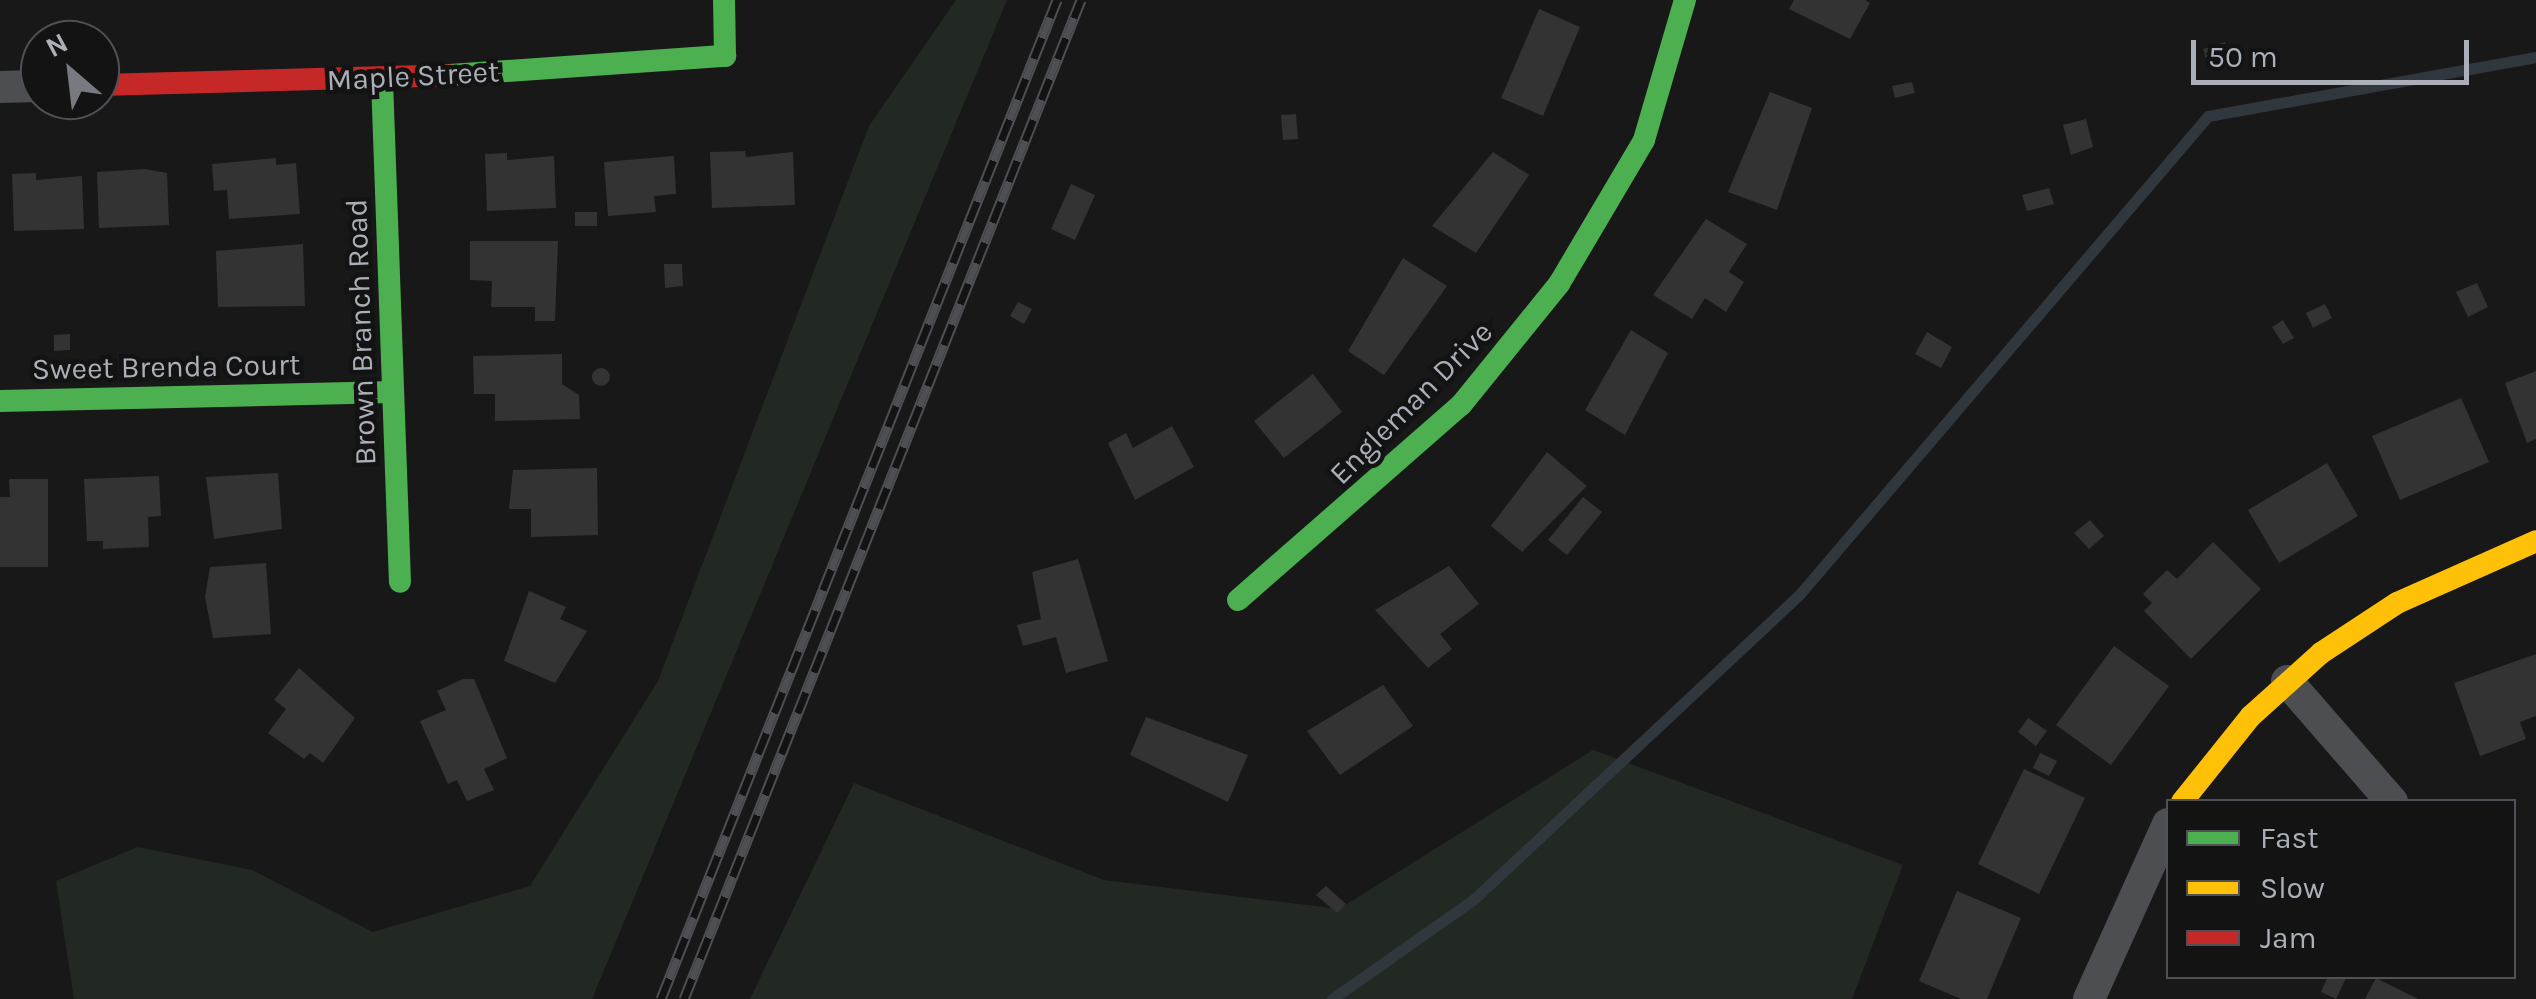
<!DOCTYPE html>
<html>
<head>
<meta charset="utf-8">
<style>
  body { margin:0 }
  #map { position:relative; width:2536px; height:999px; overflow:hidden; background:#181819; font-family:Karla,sans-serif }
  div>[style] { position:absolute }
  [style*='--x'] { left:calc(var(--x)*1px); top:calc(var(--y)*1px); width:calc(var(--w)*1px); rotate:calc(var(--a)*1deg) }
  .green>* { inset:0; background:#222923 }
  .stream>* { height:11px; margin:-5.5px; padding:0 5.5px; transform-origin:5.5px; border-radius:5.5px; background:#30373d }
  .building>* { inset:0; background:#333334 }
  .round { border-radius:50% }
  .street>* { height:32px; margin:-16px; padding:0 16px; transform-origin:16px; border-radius:16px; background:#4d4e51 }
  .fast>* { height:22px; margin:-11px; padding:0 11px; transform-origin:11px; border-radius:11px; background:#4caf50 }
  .slow>* { height:22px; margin:-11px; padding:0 11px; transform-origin:11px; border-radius:11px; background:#ffc107 }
  .jam>* { height:22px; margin:-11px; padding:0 11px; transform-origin:11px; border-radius:11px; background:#c62828 }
  .rail>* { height:11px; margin-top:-5.5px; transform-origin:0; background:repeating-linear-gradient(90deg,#131314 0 22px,#4e4f52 0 44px); box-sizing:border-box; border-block:2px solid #4e4f52 }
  span { translate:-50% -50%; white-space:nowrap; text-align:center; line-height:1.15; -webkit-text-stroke:9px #131314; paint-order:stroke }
  .street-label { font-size:30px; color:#abafb8 }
  .legend { position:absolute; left:2166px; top:799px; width:350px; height:180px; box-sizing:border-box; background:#131314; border:2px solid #505156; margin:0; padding:12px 18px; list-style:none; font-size:30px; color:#abafb8 }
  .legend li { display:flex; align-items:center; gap:20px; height:50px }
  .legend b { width:50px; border:2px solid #505156 }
  .north { position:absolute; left:20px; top:20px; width:100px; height:100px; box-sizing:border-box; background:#131314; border:2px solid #505156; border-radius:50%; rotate:332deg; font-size:28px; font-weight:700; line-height:40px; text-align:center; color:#abafb8 }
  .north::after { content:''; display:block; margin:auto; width:35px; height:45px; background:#787a80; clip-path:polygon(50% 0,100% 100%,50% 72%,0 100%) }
  .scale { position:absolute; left:2191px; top:40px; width:278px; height:45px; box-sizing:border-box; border:5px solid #abafb8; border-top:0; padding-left:12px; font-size:30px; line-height:35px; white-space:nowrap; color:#abafb8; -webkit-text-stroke:8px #131314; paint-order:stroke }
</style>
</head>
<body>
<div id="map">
  <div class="green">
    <div style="clip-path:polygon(956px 0,1007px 0,592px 999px,74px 999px,56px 881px,138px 847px,252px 870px,373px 932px,530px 886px,658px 681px,869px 126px)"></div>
    <div style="clip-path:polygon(1593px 750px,1903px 865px,1852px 999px,750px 999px,854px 783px,1104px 880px,1339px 909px)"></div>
  </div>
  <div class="stream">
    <div style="--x:1332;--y:999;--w:172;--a:-35.1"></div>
    <div style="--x:1473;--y:900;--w:446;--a:-43.1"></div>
    <div style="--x:1799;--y:595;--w:630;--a:-49.51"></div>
    <div style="--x:2208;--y:116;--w:333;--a:-10.2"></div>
  </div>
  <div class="building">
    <div style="clip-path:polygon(1794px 0,1865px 0,1870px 3px,1850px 39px,1789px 9px)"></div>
    <div style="clip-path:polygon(1539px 9px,1580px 27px,1543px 116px,1501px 98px)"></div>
    <div style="clip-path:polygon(2225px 42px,2231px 61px,2209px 68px,2203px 49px)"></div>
    <div style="clip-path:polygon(1912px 82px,1915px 93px,1895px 98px,1892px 86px)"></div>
    <div style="clip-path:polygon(1770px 92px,1812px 108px,1777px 210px,1728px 192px)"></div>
    <div style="clip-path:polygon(1296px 114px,1298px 139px,1283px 140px,1281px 115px)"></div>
    <div style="clip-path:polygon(2086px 119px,2093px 147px,2071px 155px,2063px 125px)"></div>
    <div style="clip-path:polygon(745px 151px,746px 157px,793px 152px,795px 205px,712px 208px,710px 152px)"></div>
    <div style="clip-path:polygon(1493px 152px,1529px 175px,1476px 253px,1432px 226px)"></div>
    <div style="clip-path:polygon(507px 153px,507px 160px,554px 156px,556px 208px,487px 211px,485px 154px)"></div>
    <div style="clip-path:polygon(674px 156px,676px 194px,654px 196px,656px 212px,608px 216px,604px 162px)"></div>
    <div style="clip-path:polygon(276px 158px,276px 165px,296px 163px,300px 214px,229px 219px,227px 190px,214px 191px,212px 164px)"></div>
    <div style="clip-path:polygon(145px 169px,167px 173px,169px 225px,99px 228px,97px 172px)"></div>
    <div style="clip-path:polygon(36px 173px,36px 180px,82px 176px,84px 229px,14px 231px,12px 174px)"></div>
    <div style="clip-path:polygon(1071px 184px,1095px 195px,1075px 240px,1051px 229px)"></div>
    <div style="clip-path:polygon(2049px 188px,2054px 204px,2027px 211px,2022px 195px)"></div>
    <div style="clip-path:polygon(575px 212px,597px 212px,597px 226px,575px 226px)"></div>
    <div style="clip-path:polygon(1706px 219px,1747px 244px,1729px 272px,1744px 282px,1726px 312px,1705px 298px,1692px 319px,1653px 295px)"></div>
    <div style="clip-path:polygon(470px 241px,558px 241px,555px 321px,535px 321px,535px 307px,491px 307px,492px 281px,470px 280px)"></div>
    <div style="clip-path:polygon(303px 244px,305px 306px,218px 307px,216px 251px)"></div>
    <div style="clip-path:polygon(1403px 258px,1447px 286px,1384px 375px,1348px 351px)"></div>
    <div style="clip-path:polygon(664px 264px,682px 264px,683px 286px,665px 288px)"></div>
    <div style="clip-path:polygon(2477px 283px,2488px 307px,2468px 317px,2456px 292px)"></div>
    <div style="clip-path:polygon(1018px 302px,1032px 309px,1024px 324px,1010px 316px)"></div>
    <div style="clip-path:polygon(2325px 304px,2332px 318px,2313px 328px,2306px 313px)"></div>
    <div style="clip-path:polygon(2283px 320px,2294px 338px,2283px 344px,2272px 327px)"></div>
    <div style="clip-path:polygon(1631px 330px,1668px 353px,1625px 435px,1585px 410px)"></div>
    <div style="clip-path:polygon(1927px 332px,1952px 347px,1941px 368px,1915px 354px)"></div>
    <div style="clip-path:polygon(70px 334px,70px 350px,54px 351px,54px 335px)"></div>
    <div style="clip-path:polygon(562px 354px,562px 384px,579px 395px,580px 419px,495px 421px,495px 394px,474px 394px,473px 356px)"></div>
    <div class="round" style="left:592px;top:368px;width:18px;height:18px"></div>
    <div style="clip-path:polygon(2536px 371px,2536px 439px,2527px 443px,2505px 383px)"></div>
    <div style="clip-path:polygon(1313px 374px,1342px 412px,1284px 458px,1254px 421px)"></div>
    <div style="clip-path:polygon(2461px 398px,2489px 462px,2400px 500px,2372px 436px)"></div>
    <div style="clip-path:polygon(1172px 426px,1194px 467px,1135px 500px,1108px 443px,1126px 433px,1133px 448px)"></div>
    <div style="clip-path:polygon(1547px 452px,1587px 486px,1522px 552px,1491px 526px)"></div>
    <div style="clip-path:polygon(2327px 463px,2358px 516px,2279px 563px,2248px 510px)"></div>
    <div style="clip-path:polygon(597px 468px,598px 535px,531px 537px,531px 509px,509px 509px,513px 470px)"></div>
    <div style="clip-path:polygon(278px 473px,282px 529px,214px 539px,206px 477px)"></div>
    <div style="clip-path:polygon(159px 476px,161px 516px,148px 517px,149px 547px,103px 549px,103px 541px,87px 541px,84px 479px)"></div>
    <div style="clip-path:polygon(9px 479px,48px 479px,48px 567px,0 567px,0 497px,10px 497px)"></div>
    <div style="clip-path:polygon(1583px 497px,1602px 512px,1567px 555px,1548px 540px)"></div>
    <div style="clip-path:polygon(2090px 520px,2104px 536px,2089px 549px,2074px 533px)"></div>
    <div style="clip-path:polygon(2213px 542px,2261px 589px,2191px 659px,2144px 611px,2152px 603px,2143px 594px,2167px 570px,2177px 579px)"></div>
    <div style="clip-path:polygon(1078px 559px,1108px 661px,1066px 673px,1056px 637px,1023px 646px,1017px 625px,1041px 619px,1032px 572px)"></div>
    <div style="clip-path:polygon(266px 563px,271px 634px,213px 638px,205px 597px,210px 567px)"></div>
    <div style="clip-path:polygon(1449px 566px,1479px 604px,1440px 634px,1452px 649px,1428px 668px,1375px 610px)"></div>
    <div style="clip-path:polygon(529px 591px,566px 607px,560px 619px,587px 631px,555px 683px,504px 661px)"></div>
    <div style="clip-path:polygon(2114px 646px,2169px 686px,2111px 765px,2056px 725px)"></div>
    <div style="clip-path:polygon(2536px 654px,2536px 716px,2520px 722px,2526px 739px,2480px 756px,2454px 683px)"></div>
    <div style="clip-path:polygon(299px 668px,355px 718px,323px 763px,310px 753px,304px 759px,268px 733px,286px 709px,274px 700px)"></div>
    <div style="clip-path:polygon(463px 679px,474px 679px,507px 758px,484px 769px,494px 790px,467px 801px,457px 780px,448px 784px,420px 721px,446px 710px,437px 691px)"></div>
    <div style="clip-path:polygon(1383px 685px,1413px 726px,1340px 775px,1307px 731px)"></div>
    <div style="clip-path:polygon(1146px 717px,1248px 755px,1228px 802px,1130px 755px)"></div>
    <div style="clip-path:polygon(2028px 718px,2047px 731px,2036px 746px,2018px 732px)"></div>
    <div style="clip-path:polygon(2040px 753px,2057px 761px,2049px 776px,2033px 768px)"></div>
    <div style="clip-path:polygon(2024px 769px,2085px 798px,2039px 894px,1978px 864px)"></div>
    <div style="clip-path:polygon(1326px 886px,1346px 904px,1337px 913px,1316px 895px)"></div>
    <div style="clip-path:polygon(1957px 891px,2021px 918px,1987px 999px,1961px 999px,1919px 981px)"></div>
    <div style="clip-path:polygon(2328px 976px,2347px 976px,2336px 999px,2321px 992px)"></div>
    <div style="clip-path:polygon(2376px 978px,2418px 999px,2365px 999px)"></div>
  </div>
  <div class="street">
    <div style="--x:0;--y:87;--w:40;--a:-1.4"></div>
    <div style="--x:2287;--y:681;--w:160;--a:49"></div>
    <div style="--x:2089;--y:999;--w:192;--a:-65.7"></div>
  </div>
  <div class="fast">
    <div style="--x:450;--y:75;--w:276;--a:-4"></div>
    <div style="--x:725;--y:56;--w:56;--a:-91"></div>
    <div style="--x:382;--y:80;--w:502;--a:87.95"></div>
    <div style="--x:0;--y:401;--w:393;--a:-1.3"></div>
    <div style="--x:1238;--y:600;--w:296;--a:-41.2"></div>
    <div style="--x:1461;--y:405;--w:156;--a:-51"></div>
    <div style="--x:1559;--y:284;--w:167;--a:-59.4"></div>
    <div style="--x:1644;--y:140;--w:146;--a:-73.7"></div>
  </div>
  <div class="slow">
    <div style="--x:2182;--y:802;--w:110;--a:-51.3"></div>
    <div style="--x:2251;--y:716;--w:94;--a:-42"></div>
    <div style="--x:2321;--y:653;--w:91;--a:-33.3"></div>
    <div style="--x:2397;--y:603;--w:152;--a:-24"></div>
  </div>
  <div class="jam">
    <div style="--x:100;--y:85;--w:350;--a:-1.6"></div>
  </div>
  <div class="rail">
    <div style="--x:661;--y:999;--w:1075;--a:-68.38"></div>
    <div style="--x:684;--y:999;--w:1075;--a:-68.33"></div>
  </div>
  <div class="street-label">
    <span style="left:413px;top:76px;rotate:-3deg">Maple Street</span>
    <span style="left:361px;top:332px;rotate:-92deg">Brown Branch Road</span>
    <span style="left:166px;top:367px;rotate:-1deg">Sweet Brenda Court</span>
    <span style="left:1411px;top:403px;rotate:-45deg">Engleman Drive</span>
  </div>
  <ul class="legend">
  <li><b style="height:12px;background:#4caf50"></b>Fast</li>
  <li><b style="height:12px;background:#ffc107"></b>Slow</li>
  <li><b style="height:12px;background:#c62828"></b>Jam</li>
  </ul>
  <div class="north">N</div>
  <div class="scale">50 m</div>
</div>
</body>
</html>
